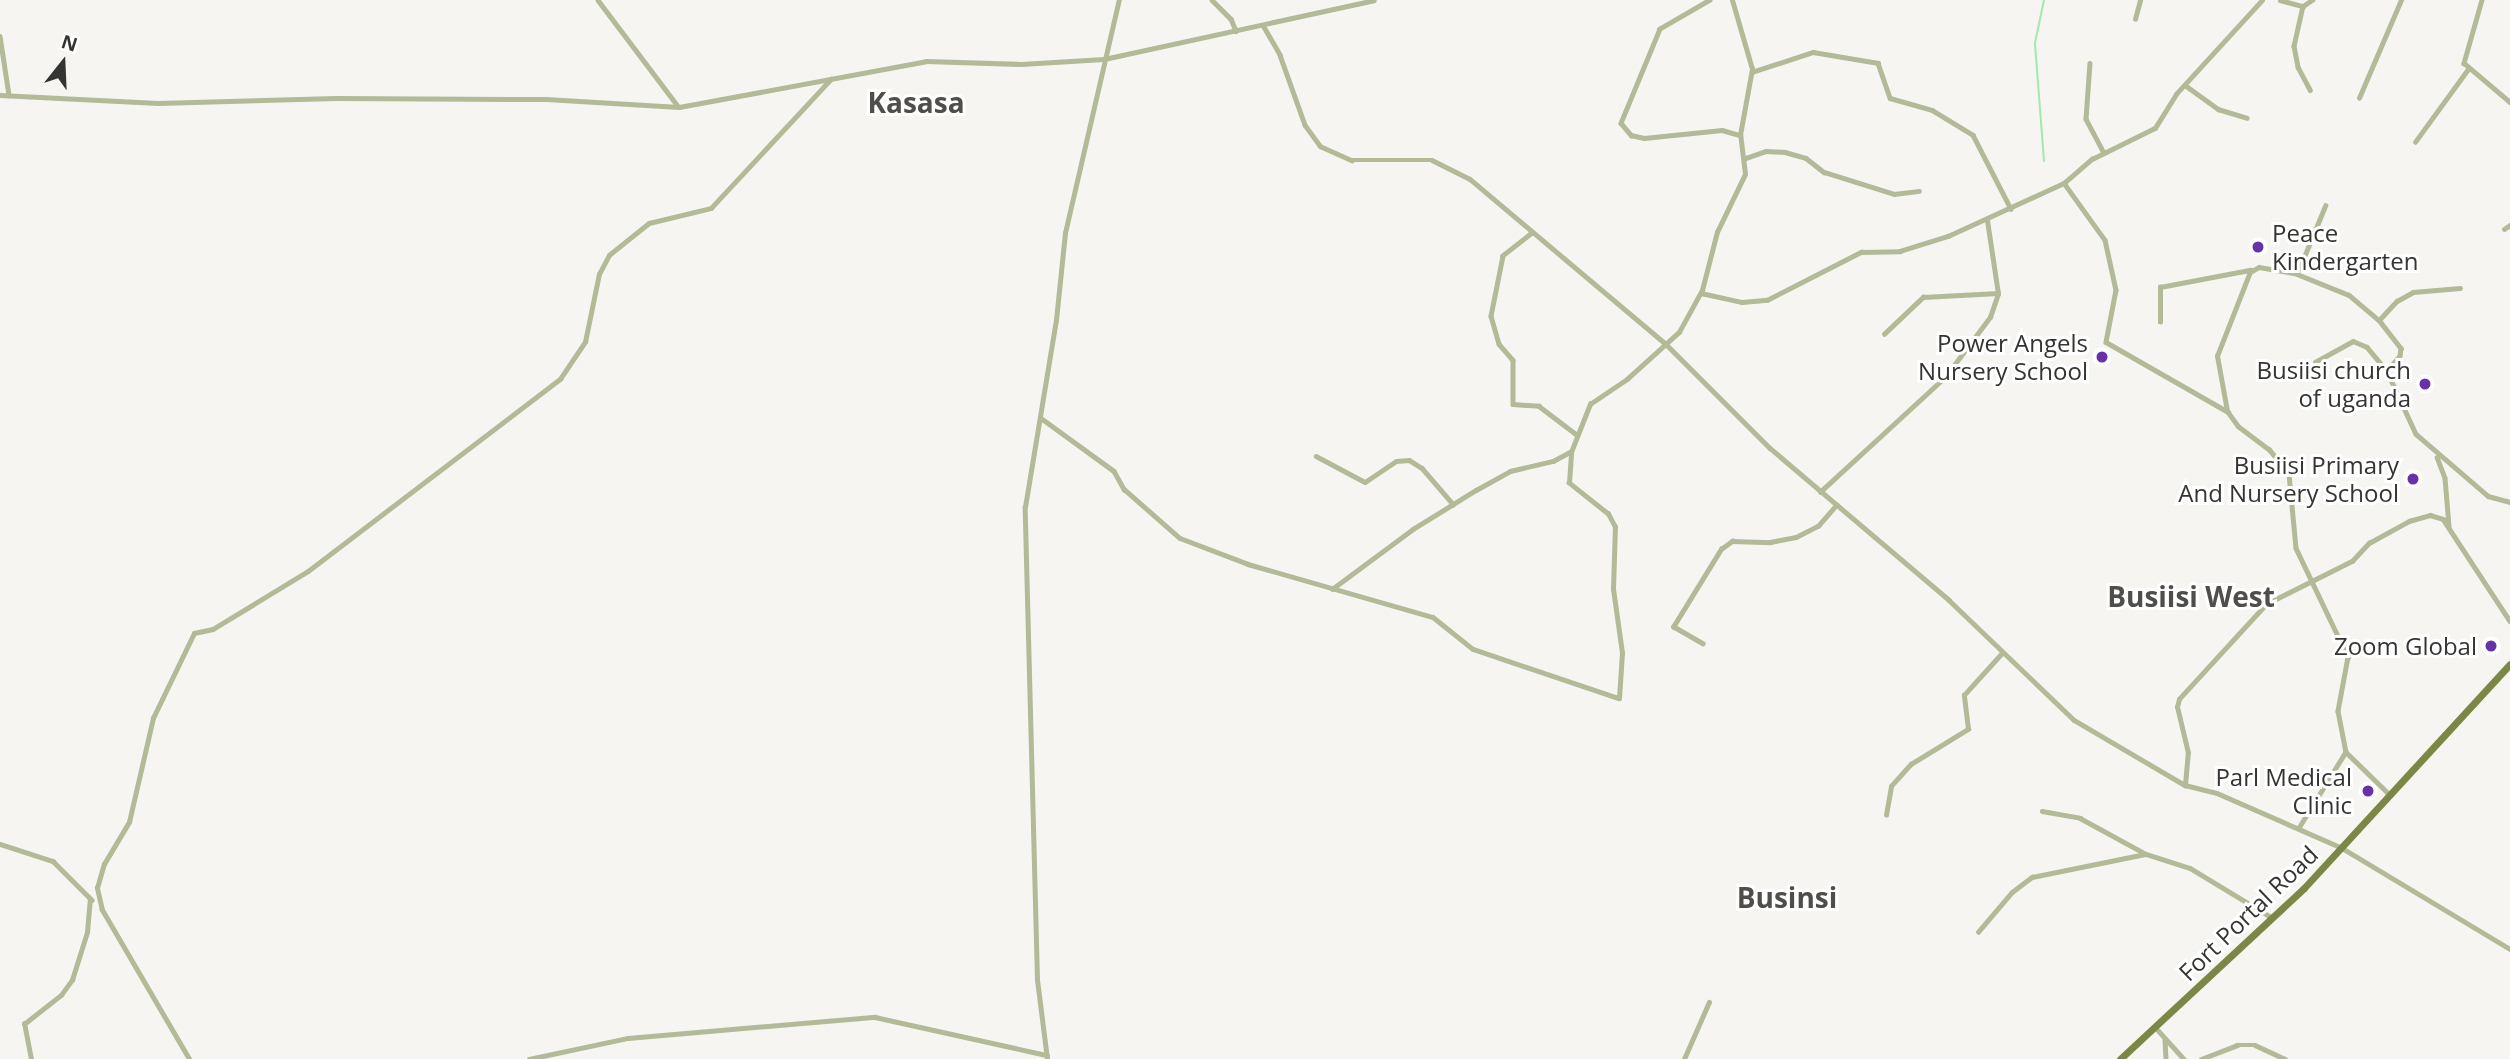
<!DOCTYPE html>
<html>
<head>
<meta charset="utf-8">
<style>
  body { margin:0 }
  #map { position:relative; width:2510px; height:1059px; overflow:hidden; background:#f7f5f1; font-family:"Open Sans",sans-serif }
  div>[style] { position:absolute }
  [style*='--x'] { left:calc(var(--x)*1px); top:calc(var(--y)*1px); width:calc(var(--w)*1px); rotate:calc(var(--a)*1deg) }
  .stream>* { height:2px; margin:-1px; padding:0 1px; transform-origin:1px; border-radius:1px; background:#a3e9ac }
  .minor>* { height:4.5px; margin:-2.25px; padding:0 2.25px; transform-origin:2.25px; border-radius:2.25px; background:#b2ba97 }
  .tertiary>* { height:5px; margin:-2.5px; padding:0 2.5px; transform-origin:2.5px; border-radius:2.5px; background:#b2ba97 }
  .primary>* { height:7px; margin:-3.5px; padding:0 3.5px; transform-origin:3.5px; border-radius:3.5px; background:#7b8845 }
  .dots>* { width:19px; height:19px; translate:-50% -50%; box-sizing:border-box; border:4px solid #fff; border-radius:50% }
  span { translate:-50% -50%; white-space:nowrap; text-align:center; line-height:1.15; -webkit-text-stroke:6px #fff; paint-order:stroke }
  .poi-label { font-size:24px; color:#343432 }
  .left { translate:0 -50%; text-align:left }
  .right { translate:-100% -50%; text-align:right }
  .street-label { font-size:24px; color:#343432 }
  .quarter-label { font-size:28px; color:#4f4e4a; font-weight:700 }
  .north { position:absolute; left:28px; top:28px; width:70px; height:70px; -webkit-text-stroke:5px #fff; paint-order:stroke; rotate:18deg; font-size:19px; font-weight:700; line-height:28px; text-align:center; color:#343432 }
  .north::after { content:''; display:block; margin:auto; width:24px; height:32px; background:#343432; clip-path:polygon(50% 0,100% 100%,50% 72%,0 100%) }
</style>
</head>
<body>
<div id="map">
  <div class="stream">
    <div style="--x:2044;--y:161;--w:118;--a:-94.4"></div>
    <div style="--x:2035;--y:43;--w:44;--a:-78.2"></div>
  </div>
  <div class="minor">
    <div style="--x:598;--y:0;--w:133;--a:53"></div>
    <div style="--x:1212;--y:0;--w:27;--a:45"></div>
    <div style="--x:1231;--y:19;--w:13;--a:67"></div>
    <div style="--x:1710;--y:0;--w:58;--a:149.9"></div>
    <div style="--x:1660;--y:29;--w:102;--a:112.5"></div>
    <div style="--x:1621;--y:123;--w:16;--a:50"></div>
    <div style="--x:1631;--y:135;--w:13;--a:13"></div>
    <div style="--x:1644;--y:138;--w:78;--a:-5.9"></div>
    <div style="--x:1722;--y:130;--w:19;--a:16"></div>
    <div style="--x:2280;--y:0;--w:24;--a:15"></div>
    <div style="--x:2303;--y:6;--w:11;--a:-34"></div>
    <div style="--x:2482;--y:0;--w:66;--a:105.9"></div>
    <div style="--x:2464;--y:63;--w:60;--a:40.3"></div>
    <div style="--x:2303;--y:6;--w:41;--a:102.7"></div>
    <div style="--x:2294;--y:46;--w:21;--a:79"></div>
    <div style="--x:2298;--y:67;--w:26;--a:62"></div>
    <div style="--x:2135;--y:19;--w:20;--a:-75"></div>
    <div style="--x:1263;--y:25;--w:34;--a:60"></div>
    <div style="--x:1280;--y:55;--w:74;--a:70.3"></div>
    <div style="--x:1305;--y:125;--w:26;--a:54"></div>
    <div style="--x:1320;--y:146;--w:35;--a:24"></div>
    <div style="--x:1352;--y:160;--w:80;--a:0"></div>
    <div style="--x:1432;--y:160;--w:42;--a:26.6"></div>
    <div style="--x:1470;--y:179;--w:255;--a:40.1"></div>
    <div style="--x:1665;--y:343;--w:148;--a:45"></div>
    <div style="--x:1770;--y:448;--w:235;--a:40.3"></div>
    <div style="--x:1949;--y:600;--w:173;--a:43.8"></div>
    <div style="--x:2074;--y:720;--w:129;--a:30.4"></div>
    <div style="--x:2185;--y:785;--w:33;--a:14"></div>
    <div style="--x:2217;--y:793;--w:137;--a:23.7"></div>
    <div style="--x:2342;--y:848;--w:196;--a:31"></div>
    <div style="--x:0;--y:36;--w:60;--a:81.3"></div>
    <div style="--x:2090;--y:63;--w:56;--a:94.1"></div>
    <div style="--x:2086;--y:119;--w:38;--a:62"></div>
    <div style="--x:1752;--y:72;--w:64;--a:-18.2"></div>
    <div style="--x:1813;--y:52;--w:66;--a:9.6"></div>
    <div style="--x:1878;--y:63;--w:37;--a:71"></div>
    <div style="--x:1890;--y:98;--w:44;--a:15.9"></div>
    <div style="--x:1932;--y:110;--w:48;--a:31.4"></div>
    <div style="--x:1973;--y:135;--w:83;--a:62.8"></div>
    <div style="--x:2185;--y:85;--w:41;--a:36"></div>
    <div style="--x:2218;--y:109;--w:30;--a:17"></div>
    <div style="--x:2359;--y:98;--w:107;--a:-66.8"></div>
    <div style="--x:2415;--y:142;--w:90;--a:-54"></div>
    <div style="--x:1746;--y:158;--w:21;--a:-19"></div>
    <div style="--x:1766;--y:151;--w:19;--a:3"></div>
    <div style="--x:1785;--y:152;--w:22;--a:16"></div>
    <div style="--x:1806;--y:158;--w:23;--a:38"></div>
    <div style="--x:1824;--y:172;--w:73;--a:17.4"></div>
    <div style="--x:1894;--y:194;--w:25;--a:-7"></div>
    <div style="--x:2064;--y:183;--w:70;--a:54.3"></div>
    <div style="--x:2105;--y:240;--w:51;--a:77.6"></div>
    <div style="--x:2116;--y:290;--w:53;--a:100.9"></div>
    <div style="--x:2106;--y:342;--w:141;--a:29.8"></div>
    <div style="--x:2228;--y:412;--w:17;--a:54"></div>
    <div style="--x:2238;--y:426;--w:39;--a:37"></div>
    <div style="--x:2269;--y:449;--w:32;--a:51"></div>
    <div style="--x:2289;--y:474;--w:74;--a:84.6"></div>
    <div style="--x:2296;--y:548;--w:121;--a:64.5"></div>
    <div style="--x:2348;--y:657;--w:55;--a:100.5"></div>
    <div style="--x:2338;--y:711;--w:42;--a:79"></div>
    <div style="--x:2346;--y:752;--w:89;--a:121.7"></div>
    <div style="--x:2504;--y:229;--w:7;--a:-34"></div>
    <div style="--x:1532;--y:233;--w:37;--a:142"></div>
    <div style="--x:1503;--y:256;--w:61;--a:101.3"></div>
    <div style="--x:1491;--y:316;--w:29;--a:74"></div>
    <div style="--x:1499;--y:344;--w:21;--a:49"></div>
    <div style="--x:1513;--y:360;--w:44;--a:90"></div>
    <div style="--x:1513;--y:404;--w:26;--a:4"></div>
    <div style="--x:1539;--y:406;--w:48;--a:37.3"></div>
    <div style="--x:2297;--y:274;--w:74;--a:-67.6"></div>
    <div style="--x:1701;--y:293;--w:42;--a:12.4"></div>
    <div style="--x:1742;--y:302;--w:25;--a:-5"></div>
    <div style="--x:1767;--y:300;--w:106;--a:-27.1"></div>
    <div style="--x:1861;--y:252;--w:39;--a:-1"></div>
    <div style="--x:1900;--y:251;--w:50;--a:-17.4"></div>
    <div style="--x:1948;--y:236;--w:128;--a:-24.6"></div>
    <div style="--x:2064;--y:183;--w:37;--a:-41"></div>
    <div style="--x:2092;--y:159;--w:70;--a:-26.2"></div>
    <div style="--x:2155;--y:128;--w:40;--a:-58"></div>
    <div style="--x:2176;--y:94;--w:127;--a:-47.5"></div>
    <div style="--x:2379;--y:320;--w:26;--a:-47"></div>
    <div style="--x:2397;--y:301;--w:18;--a:-29"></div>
    <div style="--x:2413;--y:292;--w:47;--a:-4.9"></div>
    <div style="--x:2160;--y:322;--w:35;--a:-90"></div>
    <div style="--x:2160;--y:287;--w:92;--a:-10.7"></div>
    <div style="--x:1884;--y:334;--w:54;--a:-43.5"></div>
    <div style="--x:1923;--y:297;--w:75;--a:-3.1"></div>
    <div style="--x:2315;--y:362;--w:43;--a:-28.9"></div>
    <div style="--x:2353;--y:341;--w:15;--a:23"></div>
    <div style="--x:2367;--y:347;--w:31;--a:50"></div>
    <div style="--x:2227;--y:411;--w:56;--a:-100.3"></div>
    <div style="--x:2217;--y:356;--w:90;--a:-68.6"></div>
    <div style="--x:2250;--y:272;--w:10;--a:-29"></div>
    <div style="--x:2259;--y:267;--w:39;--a:10"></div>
    <div style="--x:2297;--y:274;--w:56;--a:22"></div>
    <div style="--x:2349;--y:295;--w:39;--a:40"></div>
    <div style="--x:2379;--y:320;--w:36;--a:52"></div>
    <div style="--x:2401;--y:348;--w:8;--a:97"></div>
    <div style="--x:2400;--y:356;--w:20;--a:131"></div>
    <div style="--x:2387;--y:371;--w:69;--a:65.3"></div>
    <div style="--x:2416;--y:434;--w:95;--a:40.7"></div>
    <div style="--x:2488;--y:496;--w:23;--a:15"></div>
    <div style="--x:1041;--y:418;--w:90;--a:36"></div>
    <div style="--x:1114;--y:471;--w:21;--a:61"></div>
    <div style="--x:1124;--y:489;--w:74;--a:41.2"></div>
    <div style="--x:1180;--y:538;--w:73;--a:20.9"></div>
    <div style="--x:1248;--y:564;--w:192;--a:16"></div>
    <div style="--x:1433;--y:617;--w:51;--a:38.7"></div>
    <div style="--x:1473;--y:649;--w:154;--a:18.6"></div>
    <div style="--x:1619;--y:698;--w:45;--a:-86.2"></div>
    <div style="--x:1622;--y:653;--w:65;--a:-98"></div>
    <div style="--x:1613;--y:589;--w:62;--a:-88.2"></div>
    <div style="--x:1615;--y:527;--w:15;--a:-118"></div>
    <div style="--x:1608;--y:514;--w:50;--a:-141.5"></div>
    <div style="--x:1569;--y:483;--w:31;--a:-86"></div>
    <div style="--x:1571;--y:452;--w:52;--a:-68.4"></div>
    <div style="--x:1590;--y:404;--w:45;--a:-34"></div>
    <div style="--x:1627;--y:379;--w:70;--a:-42.1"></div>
    <div style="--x:1679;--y:332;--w:48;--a:-61.3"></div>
    <div style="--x:1702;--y:290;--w:60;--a:-75.5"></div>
    <div style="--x:1717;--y:232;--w:64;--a:-64.2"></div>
    <div style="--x:1745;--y:174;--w:39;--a:-97"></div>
    <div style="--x:1740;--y:135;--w:67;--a:-79.7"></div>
    <div style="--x:1752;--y:69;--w:72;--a:-106.2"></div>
    <div style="--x:1316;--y:456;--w:55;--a:28"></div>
    <div style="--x:1365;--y:482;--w:37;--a:-34"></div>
    <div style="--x:1396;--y:461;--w:13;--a:-4"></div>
    <div style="--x:1409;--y:460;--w:15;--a:32"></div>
    <div style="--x:1422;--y:468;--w:48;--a:49.3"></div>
    <div style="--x:2437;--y:457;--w:22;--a:69"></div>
    <div style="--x:2445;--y:478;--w:48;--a:85.2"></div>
    <div style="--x:1820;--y:492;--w:170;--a:-42.6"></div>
    <div style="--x:1945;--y:377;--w:75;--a:-53.1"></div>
    <div style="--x:1990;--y:317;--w:24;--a:-71"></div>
    <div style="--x:1998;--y:294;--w:75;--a:-98.5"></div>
    <div style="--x:1332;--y:589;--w:101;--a:-36.5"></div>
    <div style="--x:1413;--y:529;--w:74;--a:-31.8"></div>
    <div style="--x:1476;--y:490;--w:39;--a:-29"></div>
    <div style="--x:1510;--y:471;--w:44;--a:-13.1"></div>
    <div style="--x:1553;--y:461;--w:19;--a:-28"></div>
    <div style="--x:1703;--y:644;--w:34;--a:-150"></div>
    <div style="--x:1673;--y:627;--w:92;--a:-58.4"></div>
    <div style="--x:1721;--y:549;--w:14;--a:-36"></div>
    <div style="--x:1732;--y:541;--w:38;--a:2"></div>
    <div style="--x:1770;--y:542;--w:26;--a:-11"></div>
    <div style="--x:1796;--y:537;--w:25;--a:-27"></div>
    <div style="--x:1818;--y:526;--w:28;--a:-49"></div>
    <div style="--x:2346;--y:752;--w:62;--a:44.3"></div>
    <div style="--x:2185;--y:785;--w:32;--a:-85"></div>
    <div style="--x:2188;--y:753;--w:47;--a:-103.4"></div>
    <div style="--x:2177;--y:707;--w:8;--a:-76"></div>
    <div style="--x:2179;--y:699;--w:129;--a:-47.5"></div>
    <div style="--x:2266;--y:604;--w:96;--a:-26.6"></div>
    <div style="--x:2352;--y:561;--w:25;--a:-47"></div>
    <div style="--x:2369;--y:543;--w:46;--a:-28.8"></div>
    <div style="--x:2409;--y:521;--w:22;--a:-16"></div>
    <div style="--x:2430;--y:515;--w:14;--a:17"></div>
    <div style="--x:2443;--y:519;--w:122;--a:56.7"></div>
    <div style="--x:2042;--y:811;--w:39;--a:10"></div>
    <div style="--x:2080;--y:818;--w:75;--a:28.6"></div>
    <div style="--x:2146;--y:854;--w:46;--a:17.7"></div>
    <div style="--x:2190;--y:868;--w:95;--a:31.2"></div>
    <div style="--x:1886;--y:815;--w:29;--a:-80"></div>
    <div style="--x:1891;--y:786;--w:30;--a:-48"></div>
    <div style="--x:1911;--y:764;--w:67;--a:-31.6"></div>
    <div style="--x:1968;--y:729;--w:34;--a:-97"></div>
    <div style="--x:1964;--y:695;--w:55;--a:-47.9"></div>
    <div style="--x:0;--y:844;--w:56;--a:17.8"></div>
    <div style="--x:53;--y:861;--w:55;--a:45"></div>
    <div style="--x:1978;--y:932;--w:52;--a:-49.6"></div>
    <div style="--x:2012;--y:892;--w:25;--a:-37"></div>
    <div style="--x:2032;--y:877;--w:115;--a:-11.5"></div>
    <div style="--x:2156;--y:1028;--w:42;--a:47.9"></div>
    <div style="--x:2165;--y:1040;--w:19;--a:87"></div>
    <div style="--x:31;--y:1059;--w:36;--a:-101"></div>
    <div style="--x:24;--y:1024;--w:47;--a:-38.1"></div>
    <div style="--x:61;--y:995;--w:19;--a:-54"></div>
    <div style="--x:72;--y:980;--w:50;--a:-72.6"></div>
    <div style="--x:87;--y:932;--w:33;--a:-85"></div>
    <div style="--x:189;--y:1059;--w:173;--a:-120.3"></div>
    <div style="--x:102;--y:910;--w:23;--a:-103"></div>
    <div style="--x:97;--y:888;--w:25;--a:-74"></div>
    <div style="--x:104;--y:864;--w:49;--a:-59.2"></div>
    <div style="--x:129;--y:822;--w:107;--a:-77"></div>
    <div style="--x:153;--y:718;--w:94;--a:-64.2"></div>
    <div style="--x:194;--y:633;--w:19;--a:-12"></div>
    <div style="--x:213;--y:629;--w:111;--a:-31.4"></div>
    <div style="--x:308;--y:571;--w:317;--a:-37.3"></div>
    <div style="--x:560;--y:379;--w:45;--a:-56"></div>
    <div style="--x:585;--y:342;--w:69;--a:-78.4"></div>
    <div style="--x:599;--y:274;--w:21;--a:-62"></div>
    <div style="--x:609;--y:255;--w:51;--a:-38.7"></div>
    <div style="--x:649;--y:223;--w:64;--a:-13.6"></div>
    <div style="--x:711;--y:208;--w:176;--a:-47.1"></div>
    <div style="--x:529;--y:1059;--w:101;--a:-12"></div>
    <div style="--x:628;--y:1038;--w:248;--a:-4.9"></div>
    <div style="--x:875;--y:1017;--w:176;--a:12.5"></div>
    <div style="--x:1047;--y:1059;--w:80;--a:-97.2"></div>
    <div style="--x:1037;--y:980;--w:473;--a:-91.5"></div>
    <div style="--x:1025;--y:507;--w:190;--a:-80.6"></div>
    <div style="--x:1056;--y:320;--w:87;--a:-84.1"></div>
    <div style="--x:1065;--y:233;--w:239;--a:-77"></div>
    <div style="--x:1684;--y:1059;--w:62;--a:-66.3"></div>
    <div style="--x:2201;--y:1059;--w:39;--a:-21"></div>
    <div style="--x:2237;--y:1045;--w:18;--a:0"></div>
    <div style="--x:2255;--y:1045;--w:33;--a:25"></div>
  </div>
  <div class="tertiary">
    <div style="--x:0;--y:95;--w:158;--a:2.9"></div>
    <div style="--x:158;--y:103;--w:178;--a:-1.6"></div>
    <div style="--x:336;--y:98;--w:210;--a:0.3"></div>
    <div style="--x:546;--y:99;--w:133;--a:3.4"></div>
    <div style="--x:679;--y:107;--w:251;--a:-10.5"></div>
    <div style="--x:926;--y:61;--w:95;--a:1.8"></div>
    <div style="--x:1021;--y:64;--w:83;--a:-3.4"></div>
    <div style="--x:1104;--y:59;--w:276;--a:-12.3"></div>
  </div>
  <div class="primary">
    <div style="--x:2120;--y:1059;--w:251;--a:-42.9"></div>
    <div style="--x:2304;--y:888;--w:304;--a:-47.4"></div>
  </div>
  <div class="dots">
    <div style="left:2258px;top:247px;background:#6731a7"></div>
    <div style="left:2102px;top:357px;background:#6731a7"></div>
    <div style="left:2425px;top:384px;background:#6731a7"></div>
    <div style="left:2413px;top:479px;background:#6731a7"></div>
    <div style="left:2491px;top:646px;background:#6731a7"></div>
    <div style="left:2368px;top:791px;background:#6731a7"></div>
  </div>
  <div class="poi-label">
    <span class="left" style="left:2272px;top:247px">Peace<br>Kindergarten</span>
    <span class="right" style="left:2088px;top:357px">Power Angels<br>Nursery School</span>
    <span class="right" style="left:2411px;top:384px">Busiisi church<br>of uganda</span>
    <span class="right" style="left:2399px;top:479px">Busiisi Primary<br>And Nursery School</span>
    <span class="right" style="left:2477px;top:646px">Zoom Global</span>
    <span class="right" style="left:2352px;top:791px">Parl Medical<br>Clinic</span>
  </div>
  <div class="street-label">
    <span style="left:2248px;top:913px;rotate:-44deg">Fort Portal Road</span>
  </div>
  <div class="quarter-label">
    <span style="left:916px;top:102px">Kasasa</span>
    <span style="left:2191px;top:596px">Busiisi West</span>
    <span style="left:1787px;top:897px">Businsi</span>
  </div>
  <div class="north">N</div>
</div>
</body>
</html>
